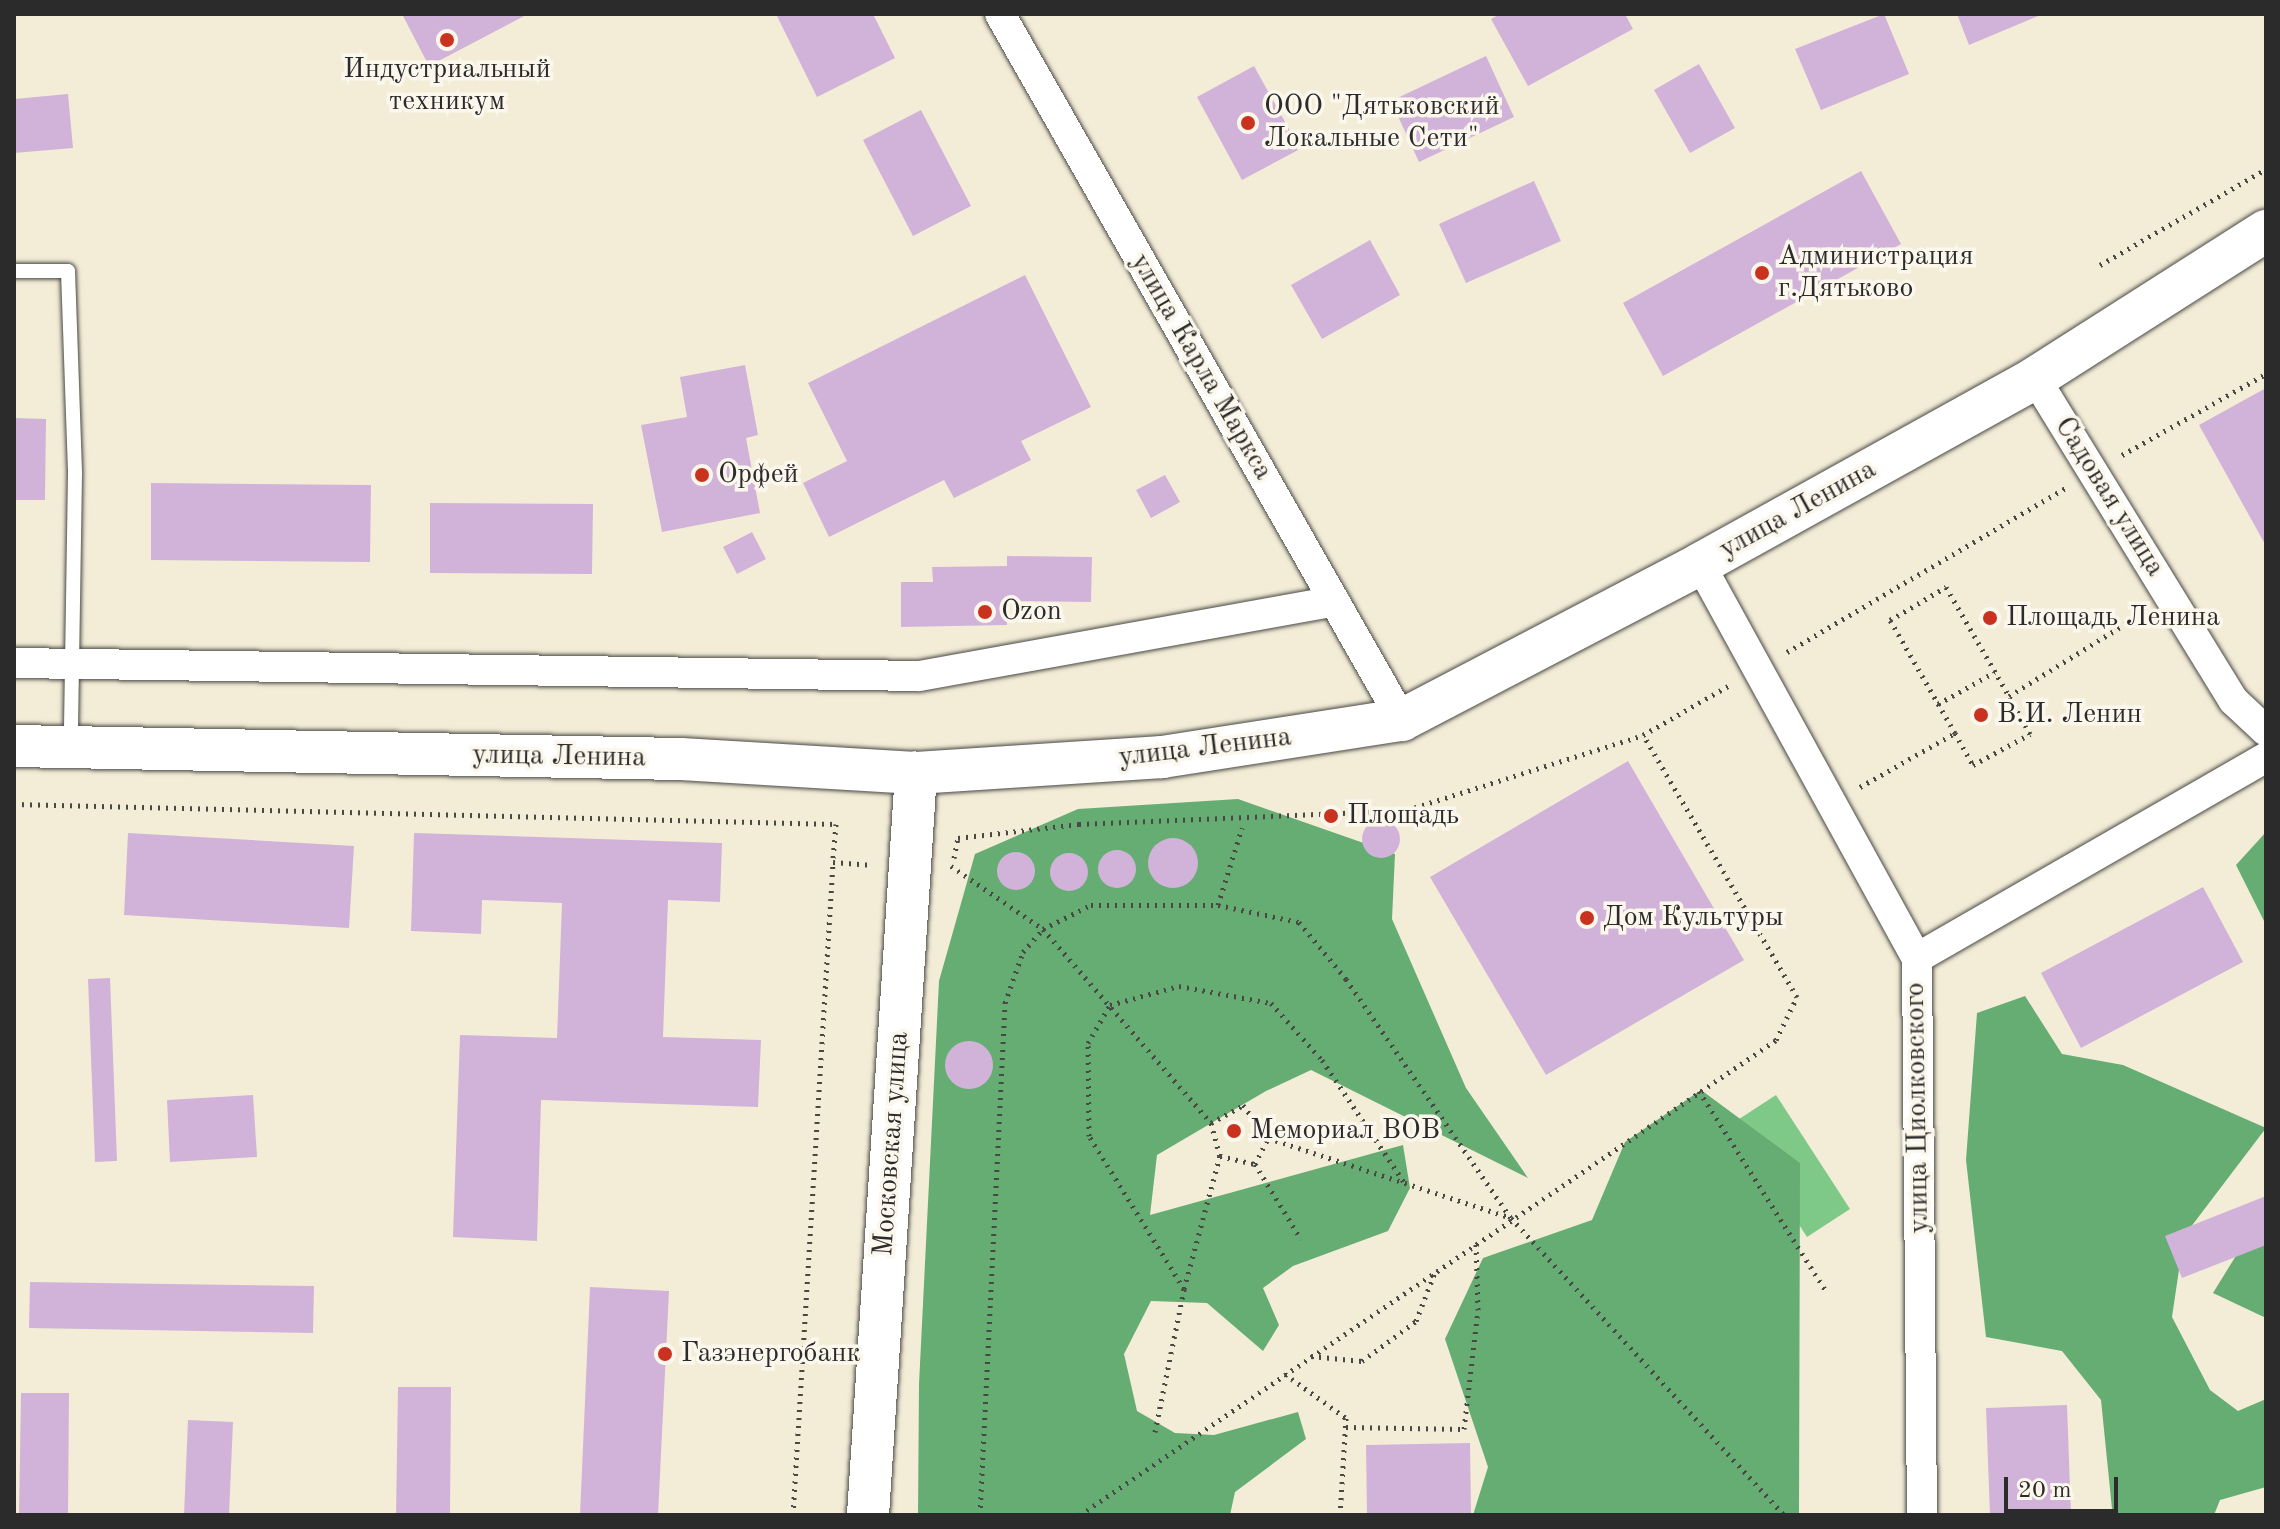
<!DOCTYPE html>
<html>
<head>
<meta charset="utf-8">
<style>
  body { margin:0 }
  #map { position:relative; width:2280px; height:1529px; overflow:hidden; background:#f3edd7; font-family:"Old Standard TT",serif }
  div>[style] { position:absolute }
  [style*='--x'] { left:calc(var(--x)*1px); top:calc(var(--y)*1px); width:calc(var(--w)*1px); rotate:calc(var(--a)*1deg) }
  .green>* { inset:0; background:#7ec987 }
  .forest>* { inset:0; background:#66ad74 }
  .building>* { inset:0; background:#d1b3d9 }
  .round { border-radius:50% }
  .path>* { height:5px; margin-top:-2.5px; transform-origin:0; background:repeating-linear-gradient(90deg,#494845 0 2px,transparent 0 8px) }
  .roads { filter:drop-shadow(0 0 2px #494845) drop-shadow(0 0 2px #494845) }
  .lane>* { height:14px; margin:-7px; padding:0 7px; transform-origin:7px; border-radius:7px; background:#fff }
  .street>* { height:30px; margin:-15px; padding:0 15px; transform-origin:15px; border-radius:15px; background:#fff }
  .secondary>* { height:42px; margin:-21px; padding:0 21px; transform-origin:21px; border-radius:21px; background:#fff }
  .dots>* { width:22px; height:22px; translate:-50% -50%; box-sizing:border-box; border:4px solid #fbf7ec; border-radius:50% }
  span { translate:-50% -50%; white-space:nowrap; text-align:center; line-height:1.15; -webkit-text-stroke:7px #fbf7ec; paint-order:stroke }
  .poi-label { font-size:28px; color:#2b2b2b }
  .left { translate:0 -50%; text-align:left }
  .street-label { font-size:28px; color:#2b2b2b }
  .frame { position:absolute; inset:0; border:16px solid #2b2b2b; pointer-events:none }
  .scale { position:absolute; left:2004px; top:1477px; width:114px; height:36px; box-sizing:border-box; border:4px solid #2b2b2b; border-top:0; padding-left:10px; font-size:24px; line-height:28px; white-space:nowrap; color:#2b2b2b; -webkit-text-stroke:6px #fbf7ec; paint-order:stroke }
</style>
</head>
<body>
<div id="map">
  <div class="green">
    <div style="clip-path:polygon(1776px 1095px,1850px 1209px,1807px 1237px,1733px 1123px)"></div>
  </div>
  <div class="forest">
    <div style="clip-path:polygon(1238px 799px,1395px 854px,1392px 919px,1466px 1088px,1528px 1178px,1311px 1070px,1266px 1091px,1157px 1155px,1150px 1215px,1403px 1145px,1410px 1188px,1388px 1231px,1293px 1266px,1263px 1288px,1279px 1325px,1263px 1351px,1207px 1303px,1151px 1301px,1124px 1354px,1137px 1411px,1175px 1433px,1214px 1435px,1298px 1412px,1306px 1439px,1235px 1492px,1230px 1515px,918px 1515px,919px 1384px,939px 981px,975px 854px,1078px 809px)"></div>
    <div style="clip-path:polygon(2266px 832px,2266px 925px,2236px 865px)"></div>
    <div style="clip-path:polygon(2025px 996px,2062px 1054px,2123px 1065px,2266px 1128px,2184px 1236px,2172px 1317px,2210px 1390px,2238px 1411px,2266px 1399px,2266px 1487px,2220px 1500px,2214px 1515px,2121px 1515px,2112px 1509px,2101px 1400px,2062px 1351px,1986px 1337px,1966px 1160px,1977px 1013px)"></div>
    <div style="clip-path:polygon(1701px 1090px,1800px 1163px,1799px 1515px,1473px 1515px,1488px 1467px,1445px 1339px,1483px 1258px,1592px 1220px,1625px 1142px)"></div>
    <div style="clip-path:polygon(2266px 1207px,2266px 1318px,2213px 1293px)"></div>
  </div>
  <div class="building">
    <div style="clip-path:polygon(402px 14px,528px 14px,429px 66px)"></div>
    <div style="clip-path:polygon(776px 14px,873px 14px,895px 58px,817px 97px)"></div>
    <div style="clip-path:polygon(1500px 14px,1625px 14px,1633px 29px,1528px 86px,1491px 19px)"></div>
    <div style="clip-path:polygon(1884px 14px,1909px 74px,1821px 110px,1795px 49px)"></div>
    <div style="clip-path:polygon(1957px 14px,2043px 14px,1969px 45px)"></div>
    <div style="clip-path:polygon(1486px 56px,1514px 117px,1419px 162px,1391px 101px)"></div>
    <div style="clip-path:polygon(1699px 64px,1735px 128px,1690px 153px,1654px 90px)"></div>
    <div style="clip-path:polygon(1254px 66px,1300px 149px,1242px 180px,1197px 97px)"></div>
    <div style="clip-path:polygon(68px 94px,73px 148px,14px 153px,14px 99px)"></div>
    <div style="clip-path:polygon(921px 110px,971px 206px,913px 236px,863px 140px)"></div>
    <div style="clip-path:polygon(1861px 171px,1901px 244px,1663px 376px,1623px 303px)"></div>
    <div style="clip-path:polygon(1534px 181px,1561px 241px,1466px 283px,1439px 224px)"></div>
    <div style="clip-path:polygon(1370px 240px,1400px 295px,1322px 339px,1291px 285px)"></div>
    <div style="clip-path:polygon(1025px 275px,1091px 407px,1021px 441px,1031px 460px,954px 498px,944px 480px,829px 537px,803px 483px,847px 461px,808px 383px)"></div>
    <div style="clip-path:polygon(745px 365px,758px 435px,746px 438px,760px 513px,662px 532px,641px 425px,687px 417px,680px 377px)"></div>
    <div style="clip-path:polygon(2266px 388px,2266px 546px,2199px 425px)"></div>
    <div style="clip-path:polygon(14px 418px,46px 419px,45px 500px,14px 500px)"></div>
    <div style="clip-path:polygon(1165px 475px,1180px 502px,1151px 518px,1136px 490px)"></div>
    <div style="clip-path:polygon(151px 483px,371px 485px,370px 562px,151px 560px)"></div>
    <div style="clip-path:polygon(430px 503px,593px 504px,592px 574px,430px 573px)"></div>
    <div style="clip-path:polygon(752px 532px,766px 559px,737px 574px,723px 547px)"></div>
    <div style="clip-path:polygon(1007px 556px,1092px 557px,1091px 602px,1007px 601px,1007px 625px,901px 627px,901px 582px,933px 582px,932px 567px,1007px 566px)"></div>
    <div style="clip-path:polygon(1628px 761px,1744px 960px,1546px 1075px,1430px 877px)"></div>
    <div class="round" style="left:1362px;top:820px;width:38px;height:38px"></div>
    <div style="clip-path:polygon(128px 833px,354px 846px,349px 928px,124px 915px)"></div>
    <div style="clip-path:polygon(414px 833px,722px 843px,720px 902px,668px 900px,663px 1037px,761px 1040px,758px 1107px,541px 1100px,537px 1241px,453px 1237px,460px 1035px,557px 1038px,562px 903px,482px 900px,481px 934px,411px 931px)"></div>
    <div class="round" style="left:1148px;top:838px;width:50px;height:50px"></div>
    <div class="round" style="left:1098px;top:850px;width:38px;height:38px"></div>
    <div class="round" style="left:997px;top:852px;width:38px;height:38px"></div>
    <div class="round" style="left:1050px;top:853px;width:38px;height:38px"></div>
    <div style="clip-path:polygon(2203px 887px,2243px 962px,2081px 1048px,2041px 973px)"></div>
    <div style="clip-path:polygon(110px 978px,117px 1161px,95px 1162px,88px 979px)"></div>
    <div class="round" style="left:945px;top:1041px;width:48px;height:48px"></div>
    <div style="clip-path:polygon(253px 1095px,257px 1157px,170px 1162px,167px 1100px)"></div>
    <div style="clip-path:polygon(2266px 1196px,2266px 1245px,2182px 1278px,2165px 1236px)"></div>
    <div style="clip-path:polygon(30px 1282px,314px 1286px,313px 1333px,29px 1328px)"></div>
    <div style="clip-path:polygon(590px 1287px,669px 1291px,658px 1515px,580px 1515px)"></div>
    <div style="clip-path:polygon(398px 1387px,451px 1387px,450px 1515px,396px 1515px)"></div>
    <div style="clip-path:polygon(21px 1393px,69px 1393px,68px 1515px,19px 1515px)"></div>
    <div style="clip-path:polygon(2067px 1405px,2071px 1515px,1990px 1515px,1986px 1408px)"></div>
    <div style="clip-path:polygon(188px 1420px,233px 1422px,229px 1515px,184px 1515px)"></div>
    <div style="clip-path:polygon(1470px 1443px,1471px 1515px,1367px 1515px,1366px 1445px)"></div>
  </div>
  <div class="path">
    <div style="--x:2100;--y:265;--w:192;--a:-30"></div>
    <div style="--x:2122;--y:455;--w:165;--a:-29.4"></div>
    <div style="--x:1787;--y:652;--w:323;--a:-30.5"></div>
    <div style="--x:1938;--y:704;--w:65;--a:-29.3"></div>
    <div style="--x:1955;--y:733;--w:130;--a:-119.9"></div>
    <div style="--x:1890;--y:620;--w:65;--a:-30.5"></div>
    <div style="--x:1946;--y:587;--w:126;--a:60"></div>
    <div style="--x:1860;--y:787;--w:109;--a:-29.6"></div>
    <div style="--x:1955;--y:733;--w:37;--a:61"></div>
    <div style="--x:1973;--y:765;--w:65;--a:-28.5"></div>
    <div style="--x:2030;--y:734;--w:43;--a:-118.9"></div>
    <div style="--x:2009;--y:696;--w:155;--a:-31.8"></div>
    <div style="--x:14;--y:804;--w:822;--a:1.39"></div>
    <div style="--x:836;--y:824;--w:38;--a:95"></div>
    <div style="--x:954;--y:858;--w:20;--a:-79"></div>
    <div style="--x:958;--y:838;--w:122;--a:-6.6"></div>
    <div style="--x:1079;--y:824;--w:328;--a:-2.4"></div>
    <div style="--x:1407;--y:810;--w:248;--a:-17.6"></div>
    <div style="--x:1643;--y:735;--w:100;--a:-29.9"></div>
    <div style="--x:951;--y:866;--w:112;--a:34.4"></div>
    <div style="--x:1043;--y:929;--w:257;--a:49.1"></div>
    <div style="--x:1211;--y:1123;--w:34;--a:75"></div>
    <div style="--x:1220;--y:1156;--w:36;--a:13"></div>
    <div style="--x:1255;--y:1164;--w:29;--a:-63"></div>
    <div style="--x:1268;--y:1138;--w:256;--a:18.2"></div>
    <div style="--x:1511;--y:1218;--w:403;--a:47.4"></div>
    <div style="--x:1218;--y:905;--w:81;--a:-72.7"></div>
    <div style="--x:1699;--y:1091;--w:237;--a:57.6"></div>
    <div style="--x:1211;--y:1123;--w:37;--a:-29"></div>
    <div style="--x:1243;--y:1105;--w:41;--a:52.9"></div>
    <div style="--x:1255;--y:1164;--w:88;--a:58.5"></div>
    <div style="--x:1184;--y:1289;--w:180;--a:-121.8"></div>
    <div style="--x:1089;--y:1136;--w:93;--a:-90.6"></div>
    <div style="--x:1088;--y:1043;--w:44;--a:-59.9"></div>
    <div style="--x:1110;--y:1005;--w:72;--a:-15.4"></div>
    <div style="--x:1179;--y:986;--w:94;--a:10.5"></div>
    <div style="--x:1271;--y:1003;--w:76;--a:48.2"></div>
    <div style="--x:1322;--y:1060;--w:147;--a:56.1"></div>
    <div style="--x:1311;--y:1356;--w:51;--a:5.6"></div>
    <div style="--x:1362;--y:1361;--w:67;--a:-36.5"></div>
    <div style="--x:1416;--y:1321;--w:53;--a:-68.8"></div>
    <div style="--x:1285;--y:1374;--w:75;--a:35.8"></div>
    <div style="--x:1346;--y:1418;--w:97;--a:93.5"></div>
    <div style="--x:1346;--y:1427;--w:118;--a:1"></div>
    <div style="--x:1464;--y:1429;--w:120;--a:-83.3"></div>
    <div style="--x:1478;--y:1310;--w:67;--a:-91.7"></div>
    <div style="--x:1155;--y:1432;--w:146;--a:-78.5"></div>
    <div style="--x:1184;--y:1289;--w:138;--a:-74.9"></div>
    <div style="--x:793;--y:1515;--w:654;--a:-86.49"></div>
    <div style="--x:833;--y:862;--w:40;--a:4.3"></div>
    <div style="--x:980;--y:1515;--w:513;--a:-87.2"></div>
    <div style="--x:1005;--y:1003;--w:54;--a:-70.6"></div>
    <div style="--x:1023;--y:952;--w:30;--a:-49"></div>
    <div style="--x:1043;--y:929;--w:54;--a:-26.6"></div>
    <div style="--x:1091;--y:905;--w:127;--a:0"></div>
    <div style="--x:1218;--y:905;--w:83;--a:11.9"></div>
    <div style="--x:1299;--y:922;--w:74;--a:50.5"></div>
    <div style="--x:1346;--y:979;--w:290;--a:55.4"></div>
    <div style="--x:1080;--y:1515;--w:843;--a:-34.31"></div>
    <div style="--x:1776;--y:1040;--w:48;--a:-64"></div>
    <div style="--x:1797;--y:997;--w:304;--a:-120.4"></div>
  </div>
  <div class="roads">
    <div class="lane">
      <div style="--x:14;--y:271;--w:54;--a:0"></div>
      <div style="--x:68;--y:271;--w:203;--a:88"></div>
      <div style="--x:75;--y:474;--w:268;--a:90.9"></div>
    </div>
    <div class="street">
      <div style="--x:1000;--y:14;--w:812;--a:60.34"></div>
      <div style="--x:2035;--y:378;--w:379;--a:58.4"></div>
      <div style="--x:2234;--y:701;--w:44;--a:43.2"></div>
      <div style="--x:1700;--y:564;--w:450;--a:61.2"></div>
      <div style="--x:1917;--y:958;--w:557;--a:89.49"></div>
      <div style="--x:14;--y:663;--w:905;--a:0.82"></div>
      <div style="--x:919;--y:676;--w:422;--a:-10.2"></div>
      <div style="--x:1917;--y:958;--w:403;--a:-29.9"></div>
    </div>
    <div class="secondary">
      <div style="--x:14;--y:746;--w:667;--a:1.12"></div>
      <div style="--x:681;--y:759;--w:235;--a:3.4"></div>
      <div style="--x:916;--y:773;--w:247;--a:-3.7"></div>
      <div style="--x:1162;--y:757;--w:243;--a:-8.8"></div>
      <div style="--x:1402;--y:720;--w:336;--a:-27.6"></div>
      <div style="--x:1700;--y:564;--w:383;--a:-29"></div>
      <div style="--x:2035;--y:378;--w:274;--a:-32.5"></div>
      <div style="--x:868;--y:1515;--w:744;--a:-86.3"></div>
    </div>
  </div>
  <div class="dots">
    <div style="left:447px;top:40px;background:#c8321e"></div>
    <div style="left:1248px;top:123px;background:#c8321e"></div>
    <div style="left:1762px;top:273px;background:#c8321e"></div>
    <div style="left:702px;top:475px;background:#c8321e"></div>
    <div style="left:985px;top:612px;background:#c8321e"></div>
    <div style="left:1990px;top:618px;background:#c8321e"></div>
    <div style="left:1981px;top:715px;background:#c8321e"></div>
    <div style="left:1331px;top:816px;background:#c8321e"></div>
    <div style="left:1587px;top:918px;background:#c8321e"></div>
    <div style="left:1234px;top:1131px;background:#c8321e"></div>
    <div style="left:665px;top:1354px;background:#c8321e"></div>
  </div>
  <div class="poi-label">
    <span style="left:447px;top:86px">Индустриальный<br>техникум</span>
    <span class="left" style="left:1264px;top:123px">ООО "Дятьковский<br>Локальные Сети"</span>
    <span class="left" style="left:1778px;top:273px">Администрация<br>г.Дятьково</span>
    <span class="left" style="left:718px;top:475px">Орфей</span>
    <span class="left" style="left:1001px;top:612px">Ozon</span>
    <span class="left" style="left:2006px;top:618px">Площадь Ленина</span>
    <span class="left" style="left:1997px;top:715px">В.И. Ленин</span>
    <span class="left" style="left:1347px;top:816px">Площадь</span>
    <span class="left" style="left:1603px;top:918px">Дом Культуры</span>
    <span class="left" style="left:1250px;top:1131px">Мемориал ВОВ</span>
    <span class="left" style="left:681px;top:1354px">Газэнергобанк</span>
  </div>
  <div class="street-label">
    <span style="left:1201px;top:367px;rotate:60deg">улица Карла Маркса</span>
    <span style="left:2109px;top:497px;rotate:58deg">Садовая улица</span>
    <span style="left:1798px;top:510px;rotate:-29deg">улица Ленина</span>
    <span style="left:1205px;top:748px;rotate:-7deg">улица Ленина</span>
    <span style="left:559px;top:757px;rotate:1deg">улица Ленина</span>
    <span style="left:1918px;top:1108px;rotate:-91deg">улица Циолковского</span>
    <span style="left:892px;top:1144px;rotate:-86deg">Московская улица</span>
  </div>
  <div class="frame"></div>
  <div class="scale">20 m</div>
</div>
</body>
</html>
